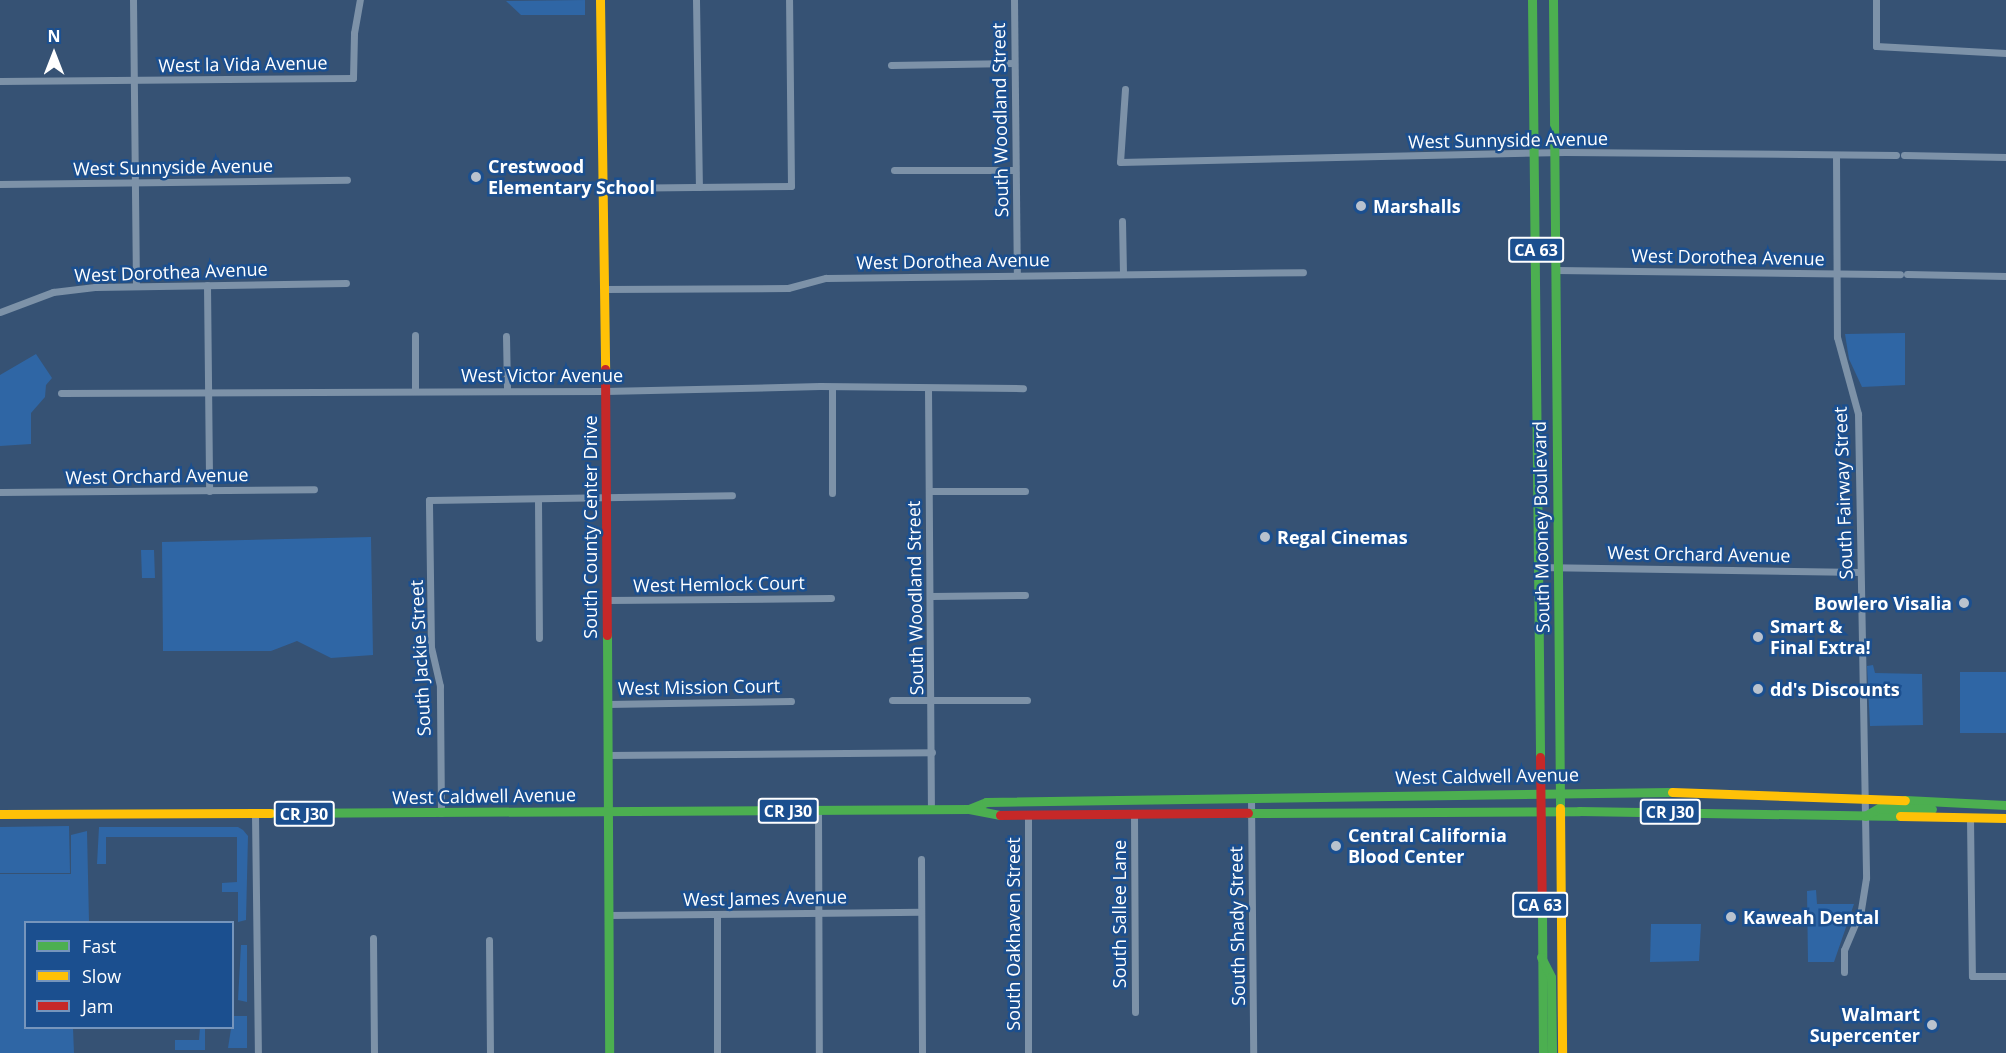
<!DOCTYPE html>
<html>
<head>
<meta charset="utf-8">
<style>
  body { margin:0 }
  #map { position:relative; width:2006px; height:1053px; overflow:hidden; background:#365274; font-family:"Open Sans",sans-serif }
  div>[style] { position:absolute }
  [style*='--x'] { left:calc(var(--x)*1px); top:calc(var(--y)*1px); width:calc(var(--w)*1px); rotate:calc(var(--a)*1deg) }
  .green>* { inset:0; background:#2f66a5 }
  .street>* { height:7px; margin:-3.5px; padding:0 3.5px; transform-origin:3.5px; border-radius:3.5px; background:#7d92a8 }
  .fast>* { height:9px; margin:-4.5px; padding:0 4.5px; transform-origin:4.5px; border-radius:4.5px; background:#4caf50 }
  .slow>* { height:9px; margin:-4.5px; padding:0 4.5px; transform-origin:4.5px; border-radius:4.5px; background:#ffc107 }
  .jam>* { height:9px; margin:-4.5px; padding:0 4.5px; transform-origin:4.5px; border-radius:4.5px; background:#c62828 }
  .dots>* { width:16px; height:16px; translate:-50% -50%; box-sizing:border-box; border:3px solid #1b4f8f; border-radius:50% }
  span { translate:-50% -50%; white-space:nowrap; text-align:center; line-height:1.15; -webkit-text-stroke:5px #1b4f8f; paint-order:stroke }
  .shield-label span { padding:2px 4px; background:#1b4f8f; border:2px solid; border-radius:4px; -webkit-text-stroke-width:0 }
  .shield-label { font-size:16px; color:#fff; font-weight:700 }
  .street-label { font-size:18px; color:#fff }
  .poi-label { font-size:18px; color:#fff; font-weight:700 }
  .left { translate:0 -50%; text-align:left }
  .right { translate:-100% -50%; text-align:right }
  .legend { position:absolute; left:24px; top:921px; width:210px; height:108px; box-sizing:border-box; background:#1b4f8f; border:2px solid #7695bc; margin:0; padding:8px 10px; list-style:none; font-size:18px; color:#fff }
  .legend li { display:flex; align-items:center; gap:12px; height:30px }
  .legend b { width:30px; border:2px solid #7695bc }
  .north { position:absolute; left:24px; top:24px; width:60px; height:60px; -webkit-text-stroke:4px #1b4f8f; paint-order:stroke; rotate:0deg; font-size:16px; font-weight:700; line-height:24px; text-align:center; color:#fff }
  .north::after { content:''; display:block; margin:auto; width:21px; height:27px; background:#fff; clip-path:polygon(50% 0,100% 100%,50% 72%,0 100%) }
</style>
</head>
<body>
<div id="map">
  <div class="green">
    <div style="clip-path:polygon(585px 0,585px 15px,521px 15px,506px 1px)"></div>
    <div style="clip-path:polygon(1905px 333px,1905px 385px,1862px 387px,1849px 359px,1845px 334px)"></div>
    <div style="clip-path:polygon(36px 354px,52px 378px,46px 385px,45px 397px,31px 413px,31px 444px,0 446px,0 375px)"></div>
    <div style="clip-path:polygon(371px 537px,373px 655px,331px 658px,297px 641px,271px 651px,163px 651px,162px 542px)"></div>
    <div style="clip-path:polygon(141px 550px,154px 550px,155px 578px,142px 578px)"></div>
    <div style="clip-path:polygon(1873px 665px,1875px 673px,1922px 674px,1923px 725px,1870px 726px,1867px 666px)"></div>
    <div style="clip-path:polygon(1960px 672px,2006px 672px,2006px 733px,1960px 733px)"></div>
    <div style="clip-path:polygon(69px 826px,70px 873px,0 873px,0 827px)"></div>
    <div style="clip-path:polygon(99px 827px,238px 827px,243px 830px,248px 836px,246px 920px,238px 922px,238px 892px,222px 892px,222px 883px,237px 882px,237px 837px,106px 837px,106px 864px,97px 864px)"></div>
    <div style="clip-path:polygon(87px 831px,89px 922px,26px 922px,26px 1028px,73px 1028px,74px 1053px,0 1053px,0 874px,71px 874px,71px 835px)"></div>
    <div style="clip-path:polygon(1816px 890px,1817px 904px,1854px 904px,1834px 962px,1808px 962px,1807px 891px)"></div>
    <div style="clip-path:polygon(1651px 924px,1701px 924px,1699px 961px,1650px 962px)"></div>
    <div style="clip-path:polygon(241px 945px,247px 945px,247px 1002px,238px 1000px)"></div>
    <div style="clip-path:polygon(233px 1016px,247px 1016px,247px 1048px,228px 1048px)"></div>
    <div style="clip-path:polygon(200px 1028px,205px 1028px,205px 1050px,175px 1050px,175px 1040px,199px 1040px)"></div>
  </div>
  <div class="street">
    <div style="--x:133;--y:0;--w:286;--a:89.4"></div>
    <div style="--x:696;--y:0;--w:187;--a:89.1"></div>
    <div style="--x:1014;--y:0;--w:275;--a:89.4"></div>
    <div style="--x:1876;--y:0;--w:46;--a:90"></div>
    <div style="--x:1876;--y:46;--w:130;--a:3.1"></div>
    <div style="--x:891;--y:65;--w:123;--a:-0.9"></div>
    <div style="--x:0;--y:81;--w:353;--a:-0.5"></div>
    <div style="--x:353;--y:78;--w:45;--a:-88.7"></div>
    <div style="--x:354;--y:33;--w:34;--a:-80"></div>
    <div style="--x:1125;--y:89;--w:73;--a:93.9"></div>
    <div style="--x:1120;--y:162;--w:445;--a:-1.3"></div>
    <div style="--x:1565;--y:152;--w:331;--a:0.5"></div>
    <div style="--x:1836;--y:155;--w:182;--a:89.7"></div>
    <div style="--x:1837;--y:337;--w:80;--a:74.7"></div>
    <div style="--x:1858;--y:414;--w:464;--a:89"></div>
    <div style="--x:1866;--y:878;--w:32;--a:99"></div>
    <div style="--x:1861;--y:910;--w:43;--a:113"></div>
    <div style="--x:1844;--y:950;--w:22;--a:90"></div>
    <div style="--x:1904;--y:155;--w:102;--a:1.1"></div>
    <div style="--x:894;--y:170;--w:121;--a:0"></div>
    <div style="--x:0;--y:184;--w:347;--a:-0.7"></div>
    <div style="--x:602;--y:188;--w:189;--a:-0.6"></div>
    <div style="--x:791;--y:186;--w:186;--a:-90.6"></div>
    <div style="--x:1122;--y:221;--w:53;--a:88.9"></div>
    <div style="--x:1556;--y:270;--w:344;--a:0.7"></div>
    <div style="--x:1907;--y:274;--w:99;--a:1.2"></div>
    <div style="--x:207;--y:285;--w:206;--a:89.4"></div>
    <div style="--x:604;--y:289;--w:184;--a:-0.3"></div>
    <div style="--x:788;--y:288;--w:39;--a:-15"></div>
    <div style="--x:826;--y:278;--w:477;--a:-0.7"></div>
    <div style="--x:0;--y:312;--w:57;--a:-20.7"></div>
    <div style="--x:53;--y:292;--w:42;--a:-6.8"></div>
    <div style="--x:95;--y:287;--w:251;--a:-0.9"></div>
    <div style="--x:415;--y:335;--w:55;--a:90"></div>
    <div style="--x:506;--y:336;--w:54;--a:88.9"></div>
    <div style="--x:832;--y:387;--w:106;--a:90"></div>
    <div style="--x:928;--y:388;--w:421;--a:89.6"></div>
    <div style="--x:61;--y:393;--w:544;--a:-0.21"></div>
    <div style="--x:605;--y:391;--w:215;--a:-1.3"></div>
    <div style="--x:820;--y:386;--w:203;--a:0.6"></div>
    <div style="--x:929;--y:491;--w:96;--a:0"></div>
    <div style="--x:0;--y:492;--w:314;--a:-0.5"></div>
    <div style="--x:538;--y:500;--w:138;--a:89.6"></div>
    <div style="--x:1537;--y:567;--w:323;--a:0.9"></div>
    <div style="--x:931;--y:596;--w:94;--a:-0.6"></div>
    <div style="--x:607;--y:600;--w:224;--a:-0.5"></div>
    <div style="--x:892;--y:700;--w:135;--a:0"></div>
    <div style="--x:607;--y:704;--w:184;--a:-0.9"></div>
    <div style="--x:607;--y:755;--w:325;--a:-0.5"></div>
    <div style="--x:1251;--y:799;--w:254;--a:89.5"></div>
    <div style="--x:818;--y:810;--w:243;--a:89.8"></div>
    <div style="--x:441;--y:813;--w:127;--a:-90.5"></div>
    <div style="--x:440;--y:686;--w:39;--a:-103"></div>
    <div style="--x:431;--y:648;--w:148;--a:-90.8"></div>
    <div style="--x:429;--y:500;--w:303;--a:-0.9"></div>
    <div style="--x:255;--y:814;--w:239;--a:89.3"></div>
    <div style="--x:1028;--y:815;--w:238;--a:90"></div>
    <div style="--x:1134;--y:815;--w:197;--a:89.7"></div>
    <div style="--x:1970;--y:818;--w:158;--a:89.3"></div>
    <div style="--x:1972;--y:976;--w:34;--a:0"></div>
    <div style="--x:921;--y:859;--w:194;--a:89.7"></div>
    <div style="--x:717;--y:914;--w:139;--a:90"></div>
    <div style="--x:609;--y:915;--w:312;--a:-0.6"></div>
    <div style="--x:373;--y:938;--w:115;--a:89.5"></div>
    <div style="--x:489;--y:940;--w:113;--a:89.5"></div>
  </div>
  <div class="fast">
    <div style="--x:1532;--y:0;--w:757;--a:89.39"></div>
    <div style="--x:1553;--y:0;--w:808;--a:89.5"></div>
    <div style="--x:607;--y:635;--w:418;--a:89.7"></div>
    <div style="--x:1905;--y:800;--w:101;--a:2.8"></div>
    <div style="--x:969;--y:809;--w:18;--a:-22"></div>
    <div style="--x:986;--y:802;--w:686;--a:-0.84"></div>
    <div style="--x:270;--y:813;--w:699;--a:-0.33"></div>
    <div style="--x:969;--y:809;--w:32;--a:11"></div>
    <div style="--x:1248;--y:813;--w:331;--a:-0.3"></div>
    <div style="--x:1579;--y:811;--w:321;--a:0.9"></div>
    <div style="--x:1865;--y:816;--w:16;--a:-30"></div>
    <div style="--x:1879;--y:808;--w:53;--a:1.1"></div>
    <div style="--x:1542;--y:912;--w:141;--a:89.6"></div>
    <div style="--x:1541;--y:957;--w:22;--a:63"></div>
    <div style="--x:1551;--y:977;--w:76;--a:89.2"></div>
  </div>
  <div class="slow">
    <div style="--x:600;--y:0;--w:369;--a:89.2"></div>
    <div style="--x:1672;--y:792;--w:233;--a:2"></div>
    <div style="--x:1560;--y:808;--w:245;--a:89.5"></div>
    <div style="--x:0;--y:814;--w:270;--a:-0.2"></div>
    <div style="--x:1900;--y:816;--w:106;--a:1.1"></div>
  </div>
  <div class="jam">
    <div style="--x:605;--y:369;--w:266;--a:89.6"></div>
    <div style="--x:1540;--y:757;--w:155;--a:89.3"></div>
    <div style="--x:1000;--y:815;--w:248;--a:-0.5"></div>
  </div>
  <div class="dots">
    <div style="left:476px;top:177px;background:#b9c2ce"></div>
    <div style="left:1361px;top:206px;background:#b9c2ce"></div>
    <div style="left:1265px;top:537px;background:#b9c2ce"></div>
    <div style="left:1964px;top:603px;background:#b9c2ce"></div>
    <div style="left:1758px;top:637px;background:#b9c2ce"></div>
    <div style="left:1758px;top:689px;background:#b9c2ce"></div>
    <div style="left:1336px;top:846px;background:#b9c2ce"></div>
    <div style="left:1731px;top:917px;background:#b9c2ce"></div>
    <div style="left:1932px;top:1025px;background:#b9c2ce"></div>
  </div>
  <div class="shield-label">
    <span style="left:1536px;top:250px">CA 63</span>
    <span style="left:788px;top:811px">CR J30</span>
    <span style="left:1670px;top:812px">CR J30</span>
    <span style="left:304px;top:814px">CR J30</span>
    <span style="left:1540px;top:905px">CA 63</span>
  </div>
  <div class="street-label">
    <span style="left:243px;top:64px;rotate:-1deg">West la Vida Avenue</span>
    <span style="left:1000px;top:120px;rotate:-91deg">South Woodland Street</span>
    <span style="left:1508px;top:140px;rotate:-1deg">West Sunnyside Avenue</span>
    <span style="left:173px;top:167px;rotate:-1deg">West Sunnyside Avenue</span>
    <span style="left:1728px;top:257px;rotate:1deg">West Dorothea Avenue</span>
    <span style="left:953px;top:261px;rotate:-1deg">West Dorothea Avenue</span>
    <span style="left:171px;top:272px;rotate:-2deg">West Dorothea Avenue</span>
    <span style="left:542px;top:375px">West Victor Avenue</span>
    <span style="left:157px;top:476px;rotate:-1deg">West Orchard Avenue</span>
    <span style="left:1843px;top:493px;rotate:-92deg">South Fairway Street</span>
    <span style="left:590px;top:527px;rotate:-90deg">South County Center Drive</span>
    <span style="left:1541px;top:527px;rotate:-91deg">South Mooney Boulevard</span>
    <span style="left:1699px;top:554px;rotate:1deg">West Orchard Avenue</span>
    <span style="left:719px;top:584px;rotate:-1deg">West Hemlock Court</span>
    <span style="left:915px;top:598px;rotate:-91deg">South Woodland Street</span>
    <span style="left:420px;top:658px;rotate:-93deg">South Jackie Street</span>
    <span style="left:699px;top:687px;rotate:-1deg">West Mission Court</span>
    <span style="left:1487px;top:776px;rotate:-1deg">West Caldwell Avenue</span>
    <span style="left:484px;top:796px;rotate:-1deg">West Caldwell Avenue</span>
    <span style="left:765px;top:898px;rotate:-1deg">West James Avenue</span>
    <span style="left:1119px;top:914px;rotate:-90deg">South Sallee Lane</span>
    <span style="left:1237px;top:926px;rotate:-91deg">South Shady Street</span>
    <span style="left:1013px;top:934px;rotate:-90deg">South Oakhaven Street</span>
  </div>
  <div class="poi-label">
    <span class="left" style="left:488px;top:177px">Crestwood<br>Elementary School</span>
    <span class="left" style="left:1373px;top:206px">Marshalls</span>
    <span class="left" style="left:1277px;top:537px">Regal Cinemas</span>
    <span class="right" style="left:1952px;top:603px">Bowlero Visalia</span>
    <span class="left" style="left:1770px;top:637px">Smart &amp;<br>Final Extra!</span>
    <span class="left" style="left:1770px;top:689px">dd's Discounts</span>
    <span class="left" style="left:1348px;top:846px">Central California<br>Blood Center</span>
    <span class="left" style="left:1743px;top:917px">Kaweah Dental</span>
    <span class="right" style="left:1920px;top:1025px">Walmart<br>Supercenter</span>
  </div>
  <ul class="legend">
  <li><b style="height:8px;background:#4caf50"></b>Fast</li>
  <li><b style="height:8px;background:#ffc107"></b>Slow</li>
  <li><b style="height:8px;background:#c62828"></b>Jam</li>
  </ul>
  <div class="north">N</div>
</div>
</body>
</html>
